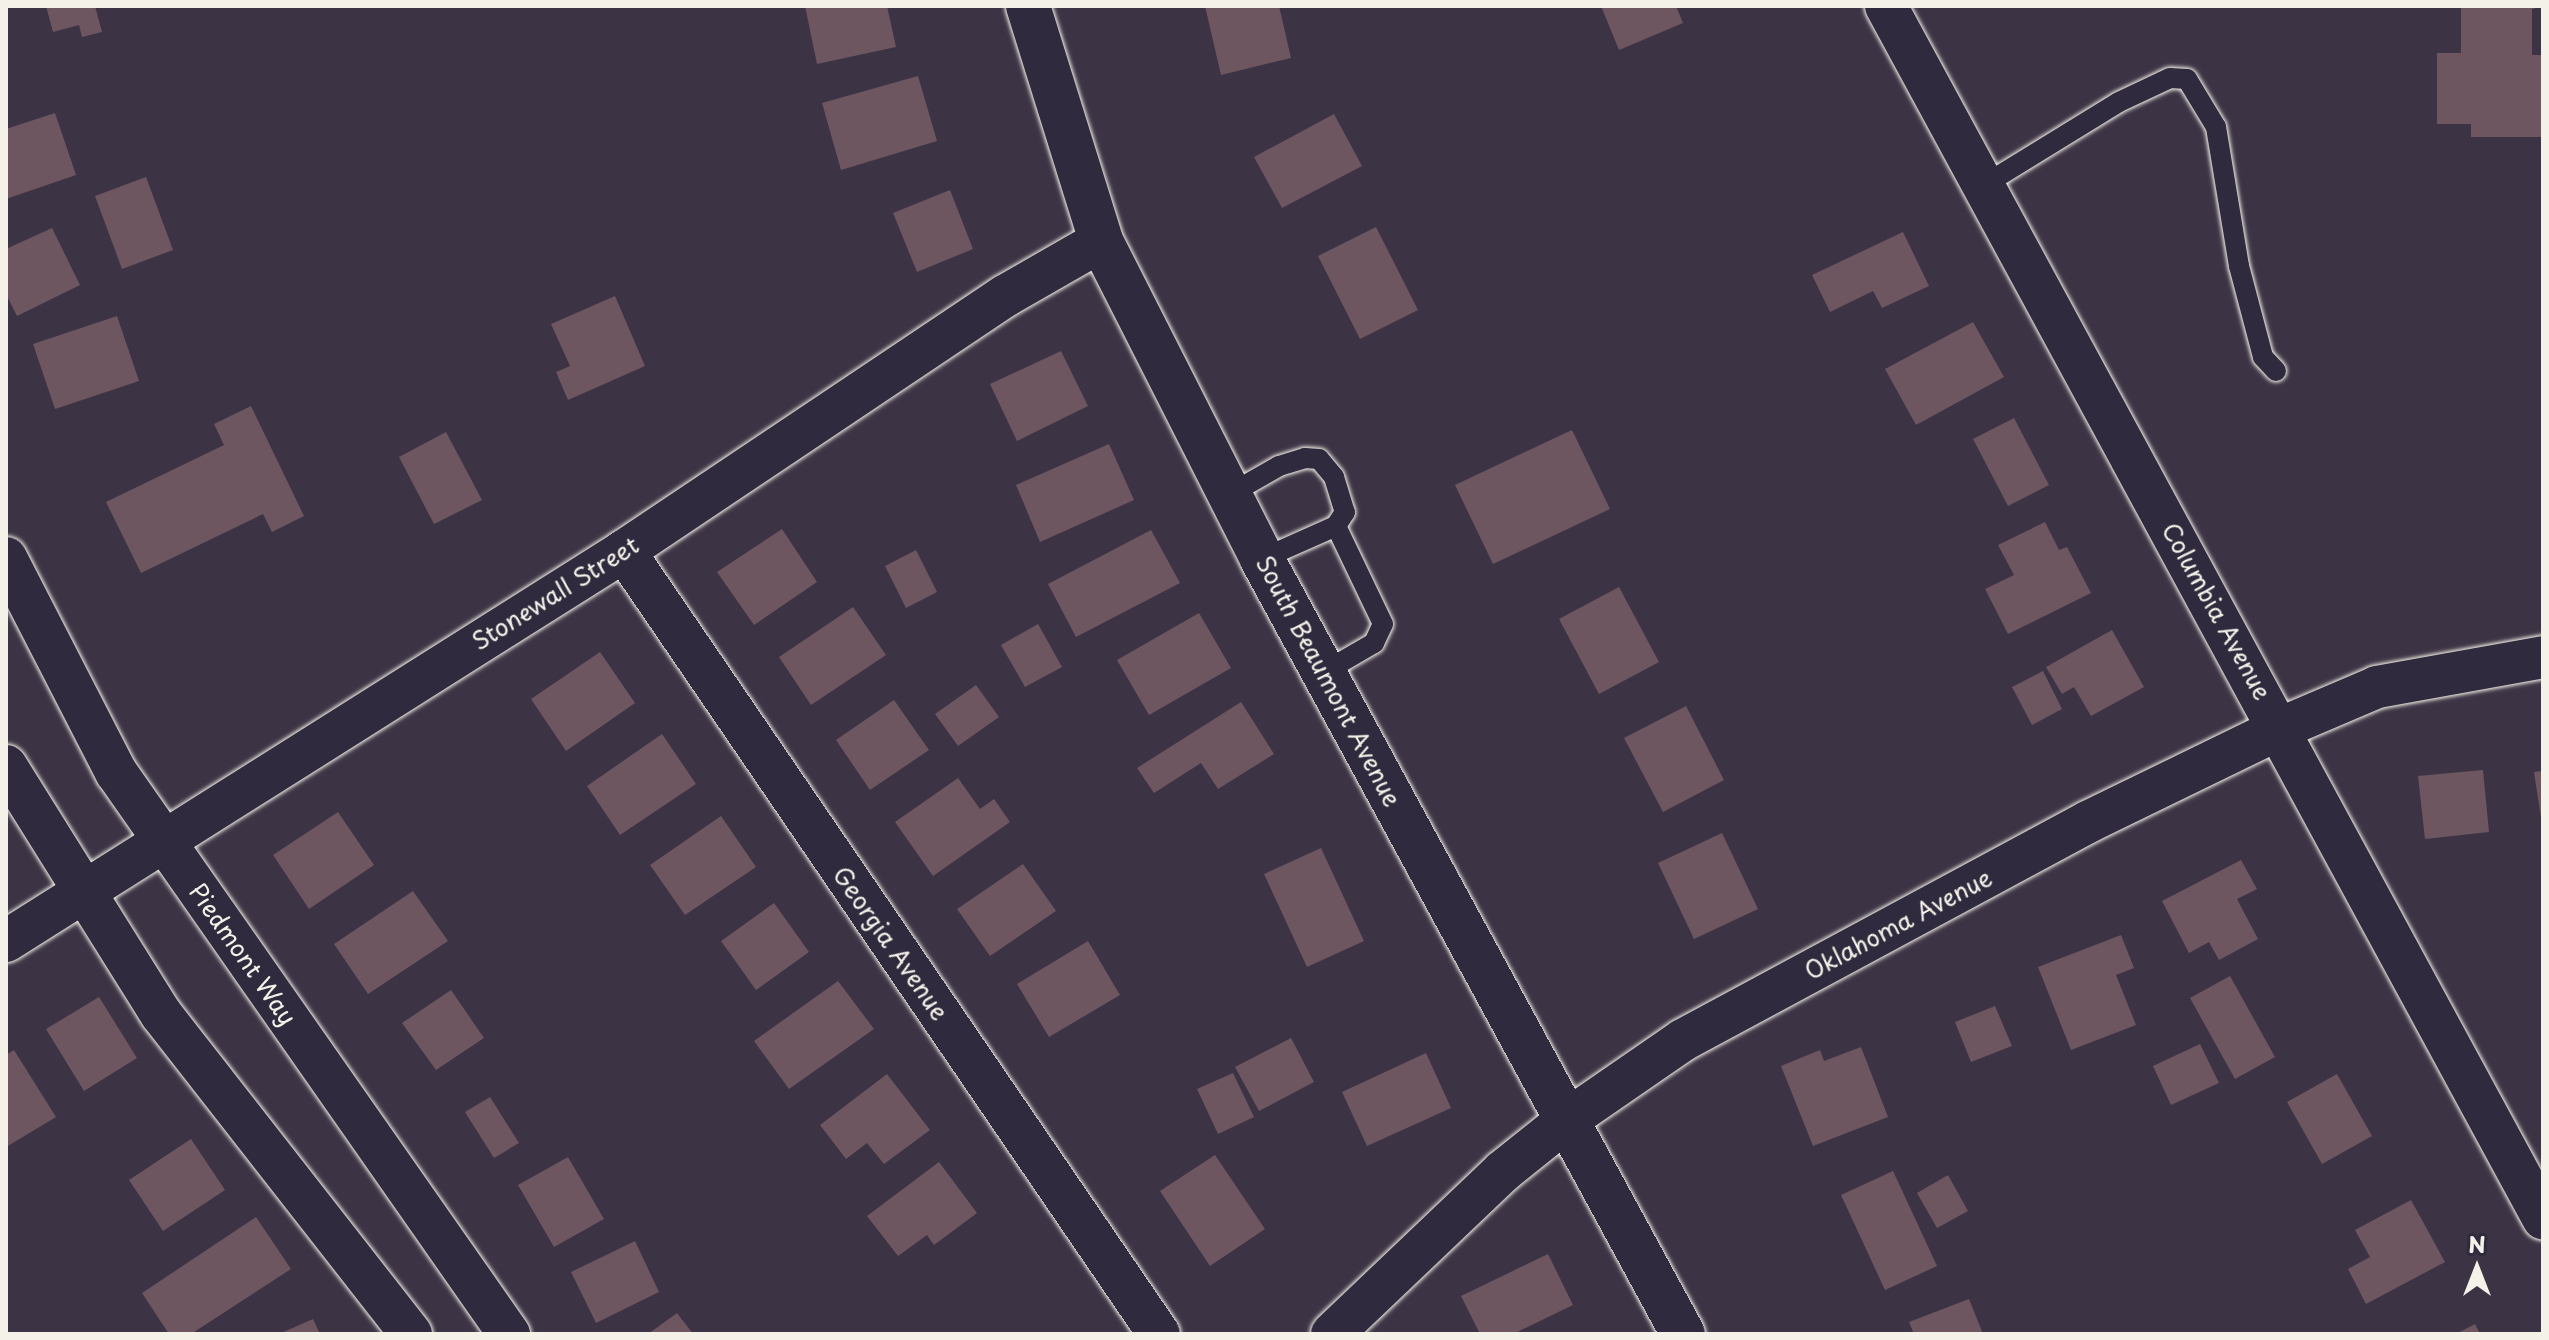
<!DOCTYPE html>
<html>
<head>
<meta charset="utf-8">
<style>
  body { margin:0 }
  #map { position:relative; width:2549px; height:1340px; overflow:hidden; background:#3c3344; font-family:"Playpen Sans",sans-serif }
  div>[style] { position:absolute }
  [style*='--x'] { left:calc(var(--x)*1px); top:calc(var(--y)*1px); width:calc(var(--w)*1px); rotate:calc(var(--a)*1deg) }
  .building>* { inset:0; background:#6e5661 }
  .roads { filter:drop-shadow(0 0 2px #f4f1e8) drop-shadow(0 0 2px #f4f1e8) }
  .service>* { height:20px; margin:-10px; padding:0 10px; transform-origin:10px; border-radius:10px; background:#2f2a3d }
  .minor>* { height:42px; margin:-21px; padding:0 21px; transform-origin:21px; border-radius:21px; background:#2f2a3d }
  .tertiary>* { height:44px; margin:-22px; padding:0 22px; transform-origin:22px; border-radius:22px; background:#2f2a3d }
  span { translate:-50% -50%; white-space:nowrap; text-align:center; line-height:1.15; -webkit-text-stroke:7px #2f2a3d; paint-order:stroke }
  .street-label { font-size:24px; color:#f4f1e8 }
  .frame { position:absolute; inset:0; border:8px solid #f4f1e8; pointer-events:none }
  .north { position:absolute; left:2437px; top:1228px; width:80px; height:80px; -webkit-text-stroke:6px #2f2a3d; paint-order:stroke; rotate:0deg; font-size:22px; font-weight:700; line-height:32px; text-align:center; color:#f4f1e8 }
  .north::after { content:''; display:block; margin:auto; width:28px; height:36px; background:#f4f1e8; clip-path:polygon(50% 0,100% 100%,50% 72%,0 100%) }
</style>
</head>
<body>
<div id="map">
  <div class="building">
    <div style="clip-path:polygon(46px 6px,95px 6px,102px 32px,82px 37px,79px 25px,53px 32px)"></div>
    <div style="clip-path:polygon(805px 6px,887px 6px,896px 47px,817px 64px)"></div>
    <div style="clip-path:polygon(1205px 6px,1279px 6px,1291px 58px,1221px 75px)"></div>
    <div style="clip-path:polygon(1601px 6px,1676px 6px,1683px 23px,1619px 50px)"></div>
    <div style="clip-path:polygon(2461px 6px,2543px 6px,2532px 9px,2532px 55px,2543px 55px,2543px 137px,2471px 137px,2471px 124px,2437px 124px,2437px 53px,2461px 53px)"></div>
    <div style="clip-path:polygon(918px 76px,937px 141px,841px 170px,822px 103px)"></div>
    <div style="clip-path:polygon(55px 113px,76px 175px,6px 199px,6px 129px)"></div>
    <div style="clip-path:polygon(1334px 114px,1362px 166px,1282px 208px,1254px 157px)"></div>
    <div style="clip-path:polygon(146px 177px,173px 250px,122px 269px,95px 196px)"></div>
    <div style="clip-path:polygon(950px 190px,973px 249px,917px 272px,893px 213px)"></div>
    <div style="clip-path:polygon(1376px 227px,1418px 310px,1360px 339px,1318px 256px)"></div>
    <div style="clip-path:polygon(52px 228px,80px 285px,17px 316px,6px 294px,6px 249px)"></div>
    <div style="clip-path:polygon(1903px 232px,1929px 286px,1882px 308px,1873px 291px,1830px 312px,1812px 275px)"></div>
    <div style="clip-path:polygon(615px 296px,645px 366px,568px 400px,556px 372px,570px 366px,551px 324px)"></div>
    <div style="clip-path:polygon(117px 316px,139px 381px,55px 409px,33px 344px)"></div>
    <div style="clip-path:polygon(1973px 322px,2004px 377px,1916px 425px,1885px 369px)"></div>
    <div style="clip-path:polygon(1061px 351px,1088px 406px,1017px 441px,990px 384px)"></div>
    <div style="clip-path:polygon(251px 406px,304px 516px,272px 532px,263px 514px,141px 573px,106px 502px,224px 445px,214px 424px)"></div>
    <div style="clip-path:polygon(2014px 418px,2049px 485px,2008px 506px,1973px 439px)"></div>
    <div style="clip-path:polygon(1572px 430px,1610px 509px,1493px 564px,1455px 485px)"></div>
    <div style="clip-path:polygon(446px 432px,482px 500px,434px 524px,399px 457px)"></div>
    <div style="clip-path:polygon(1109px 444px,1134px 500px,1040px 542px,1016px 485px)"></div>
    <div style="clip-path:polygon(2045px 522px,2059px 550px,2067px 547px,2091px 593px,2008px 634px,1985px 589px,2014px 575px,1998px 545px)"></div>
    <div style="clip-path:polygon(782px 529px,817px 582px,754px 625px,717px 572px)"></div>
    <div style="clip-path:polygon(1151px 530px,1180px 583px,1076px 637px,1048px 584px)"></div>
    <div style="clip-path:polygon(916px 550px,937px 592px,906px 608px,885px 566px)"></div>
    <div style="clip-path:polygon(1619px 587px,1659px 662px,1599px 694px,1559px 619px)"></div>
    <div style="clip-path:polygon(853px 607px,886px 655px,811px 705px,779px 657px)"></div>
    <div style="clip-path:polygon(1199px 613px,1231px 668px,1149px 715px,1117px 660px)"></div>
    <div style="clip-path:polygon(1038px 624px,1062px 667px,1025px 687px,1001px 645px)"></div>
    <div style="clip-path:polygon(2112px 630px,2144px 687px,2091px 716px,2074px 687px,2062px 694px,2046px 667px)"></div>
    <div style="clip-path:polygon(600px 652px,635px 703px,566px 751px,531px 699px)"></div>
    <div style="clip-path:polygon(2043px 671px,2062px 709px,2032px 725px,2012px 687px)"></div>
    <div style="clip-path:polygon(976px 685px,999px 717px,958px 746px,935px 714px)"></div>
    <div style="clip-path:polygon(894px 700px,929px 750px,870px 790px,836px 740px)"></div>
    <div style="clip-path:polygon(1241px 702px,1274px 754px,1218px 789px,1201px 763px,1154px 793px,1137px 768px)"></div>
    <div style="clip-path:polygon(1686px 706px,1724px 780px,1663px 812px,1624px 738px)"></div>
    <div style="clip-path:polygon(662px 734px,696px 784px,620px 835px,587px 786px)"></div>
    <div style="clip-path:polygon(2483px 770px,2489px 832px,2425px 839px,2418px 776px)"></div>
    <div style="clip-path:polygon(2543px 771px,2543px 818px,2541px 818px,2534px 772px)"></div>
    <div style="clip-path:polygon(958px 778px,980px 809px,994px 799px,1010px 822px,933px 876px,895px 822px)"></div>
    <div style="clip-path:polygon(338px 812px,374px 865px,309px 909px,273px 855px)"></div>
    <div style="clip-path:polygon(721px 816px,756px 867px,685px 915px,650px 865px)"></div>
    <div style="clip-path:polygon(1722px 833px,1758px 909px,1694px 939px,1658px 863px)"></div>
    <div style="clip-path:polygon(1321px 848px,1364px 941px,1307px 967px,1264px 874px)"></div>
    <div style="clip-path:polygon(2241px 860px,2257px 889px,2237px 899px,2258px 939px,2219px 960px,2209px 942px,2189px 953px,2162px 901px)"></div>
    <div style="clip-path:polygon(1023px 864px,1056px 911px,990px 956px,957px 909px)"></div>
    <div style="clip-path:polygon(413px 891px,448px 941px,368px 994px,334px 944px)"></div>
    <div style="clip-path:polygon(774px 903px,809px 952px,756px 990px,721px 941px)"></div>
    <div style="clip-path:polygon(2121px 935px,2134px 968px,2116px 975px,2136px 1025px,2071px 1050px,2038px 967px)"></div>
    <div style="clip-path:polygon(1088px 941px,1120px 995px,1049px 1037px,1017px 984px)"></div>
    <div style="clip-path:polygon(2230px 976px,2275px 1057px,2235px 1079px,2190px 998px)"></div>
    <div style="clip-path:polygon(838px 981px,874px 1029px,789px 1089px,754px 1041px)"></div>
    <div style="clip-path:polygon(451px 990px,484px 1038px,436px 1070px,402px 1023px)"></div>
    <div style="clip-path:polygon(99px 997px,137px 1058px,84px 1091px,46px 1029px)"></div>
    <div style="clip-path:polygon(1995px 1006px,2012px 1046px,1971px 1062px,1955px 1022px)"></div>
    <div style="clip-path:polygon(1291px 1038px,1314px 1082px,1259px 1111px,1235px 1067px)"></div>
    <div style="clip-path:polygon(2200px 1044px,2219px 1083px,2171px 1105px,2153px 1066px)"></div>
    <div style="clip-path:polygon(1861px 1047px,1888px 1117px,1813px 1146px,1781px 1066px,1820px 1050px,1824px 1061px)"></div>
    <div style="clip-path:polygon(14px 1050px,56px 1117px,6px 1147px,6px 1055px)"></div>
    <div style="clip-path:polygon(1426px 1053px,1451px 1108px,1367px 1146px,1342px 1092px)"></div>
    <div style="clip-path:polygon(1233px 1073px,1254px 1117px,1218px 1134px,1197px 1089px)"></div>
    <div style="clip-path:polygon(887px 1074px,930px 1130px,884px 1164px,867px 1143px,846px 1159px,820px 1125px)"></div>
    <div style="clip-path:polygon(2337px 1074px,2372px 1136px,2322px 1164px,2287px 1102px)"></div>
    <div style="clip-path:polygon(490px 1097px,519px 1143px,494px 1158px,465px 1112px)"></div>
    <div style="clip-path:polygon(191px 1139px,225px 1190px,163px 1231px,129px 1180px)"></div>
    <div style="clip-path:polygon(1215px 1155px,1265px 1229px,1210px 1266px,1160px 1191px)"></div>
    <div style="clip-path:polygon(568px 1157px,604px 1219px,554px 1247px,518px 1185px)"></div>
    <div style="clip-path:polygon(939px 1162px,977px 1213px,934px 1245px,927px 1235px,898px 1256px,867px 1216px)"></div>
    <div style="clip-path:polygon(1893px 1171px,1937px 1266px,1885px 1290px,1841px 1195px)"></div>
    <div style="clip-path:polygon(1948px 1175px,1968px 1211px,1937px 1228px,1917px 1193px)"></div>
    <div style="clip-path:polygon(2411px 1200px,2445px 1262px,2366px 1304px,2348px 1269px,2370px 1257px,2355px 1230px)"></div>
    <div style="clip-path:polygon(256px 1217px,291px 1269px,191px 1334px,169px 1334px,142px 1293px)"></div>
    <div style="clip-path:polygon(635px 1241px,659px 1292px,596px 1323px,571px 1272px)"></div>
    <div style="clip-path:polygon(1548px 1254px,1573px 1305px,1513px 1334px,1480px 1334px,1461px 1296px)"></div>
    <div style="clip-path:polygon(1969px 1299px,1983px 1334px,1914px 1334px,1909px 1322px)"></div>
    <div style="clip-path:polygon(677px 1313px,693px 1334px,648px 1334px)"></div>
    <div style="clip-path:polygon(313px 1319px,320px 1334px,279px 1334px)"></div>
    <div style="clip-path:polygon(2475px 1324px,2480px 1334px,2456px 1334px)"></div>
  </div>
  <div class="roads">
    <div class="service">
      <div style="--x:1984;--y:185;--w:158;--a:-31.6"></div>
      <div style="--x:2119;--y:102;--w:56;--a:-25.2"></div>
      <div style="--x:2170;--y:78;--w:17;--a:3"></div>
      <div style="--x:2187;--y:79;--w:56;--a:58.9"></div>
      <div style="--x:2216;--y:127;--w:141;--a:80.6"></div>
      <div style="--x:2239;--y:266;--w:94;--a:75.2"></div>
      <div style="--x:2263;--y:357;--w:19;--a:47"></div>
      <div style="--x:1230;--y:494;--w:56;--a:-29.7"></div>
      <div style="--x:1279;--y:466;--w:27;--a:-17"></div>
      <div style="--x:1305;--y:458;--w:14;--a:4"></div>
      <div style="--x:1319;--y:459;--w:23;--a:50"></div>
      <div style="--x:1334;--y:477;--w:37;--a:73"></div>
      <div style="--x:1345;--y:512;--w:17;--a:123"></div>
      <div style="--x:1336;--y:526;--w:81;--a:156"></div>
      <div style="--x:1324;--y:672;--w:58;--a:-30.1"></div>
      <div style="--x:1374;--y:643;--w:21;--a:-65"></div>
      <div style="--x:1383;--y:624;--w:109;--a:-115.6"></div>
    </div>
    <div class="minor">
      <div style="--x:1886;--y:6;--w:1379;--a:61.54"></div>
      <div style="--x:624;--y:551;--w:948;--a:55.66"></div>
      <div style="--x:6;--y:558;--w:241;--a:62.8"></div>
      <div style="--x:116;--y:772;--w:686;--a:55.04"></div>
      <div style="--x:6;--y:766;--w:292;--a:58"></div>
      <div style="--x:161;--y:1014;--w:406;--a:52"></div>
      <div style="--x:6;--y:941;--w:731;--a:-32.25"></div>
      <div style="--x:624;--y:551;--w:458;--a:-33.8"></div>
      <div style="--x:1005;--y:296;--w:111;--a:-29.8"></div>
      <div style="--x:1332;--y:1334;--w:235;--a:-43.6"></div>
      <div style="--x:1502;--y:1172;--w:83;--a:-38.7"></div>
      <div style="--x:1567;--y:1120;--w:141;--a:-34.6"></div>
      <div style="--x:1683;--y:1040;--w:460;--a:-28.3"></div>
      <div style="--x:2088;--y:822;--w:215;--a:-26"></div>
      <div style="--x:2281;--y:728;--w:104;--a:-23.1"></div>
      <div style="--x:2377;--y:687;--w:169;--a:-10.2"></div>
    </div>
    <div class="tertiary">
      <div style="--x:1028;--y:6;--w:246;--a:72.7"></div>
      <div style="--x:1101;--y:241;--w:356;--a:63.1"></div>
      <div style="--x:1262;--y:559;--w:882;--a:61.49"></div>
    </div>
  </div>
  <div class="street-label">
    <span style="left:555px;top:593px;rotate:-32deg">Stonewall Street</span>
    <span style="left:2217px;top:611px;rotate:61deg">Columbia Avenue</span>
    <span style="left:1329px;top:681px;rotate:62deg">South Beaumont Avenue</span>
    <span style="left:1898px;top:924px;rotate:-28deg">Oklahoma Avenue</span>
    <span style="left:891px;top:943px;rotate:55deg">Georgia Avenue</span>
    <span style="left:243px;top:954px;rotate:55deg">Piedmont Way</span>
  </div>
  <div class="frame"></div>
  <div class="north">N</div>
</div>
</body>
</html>
